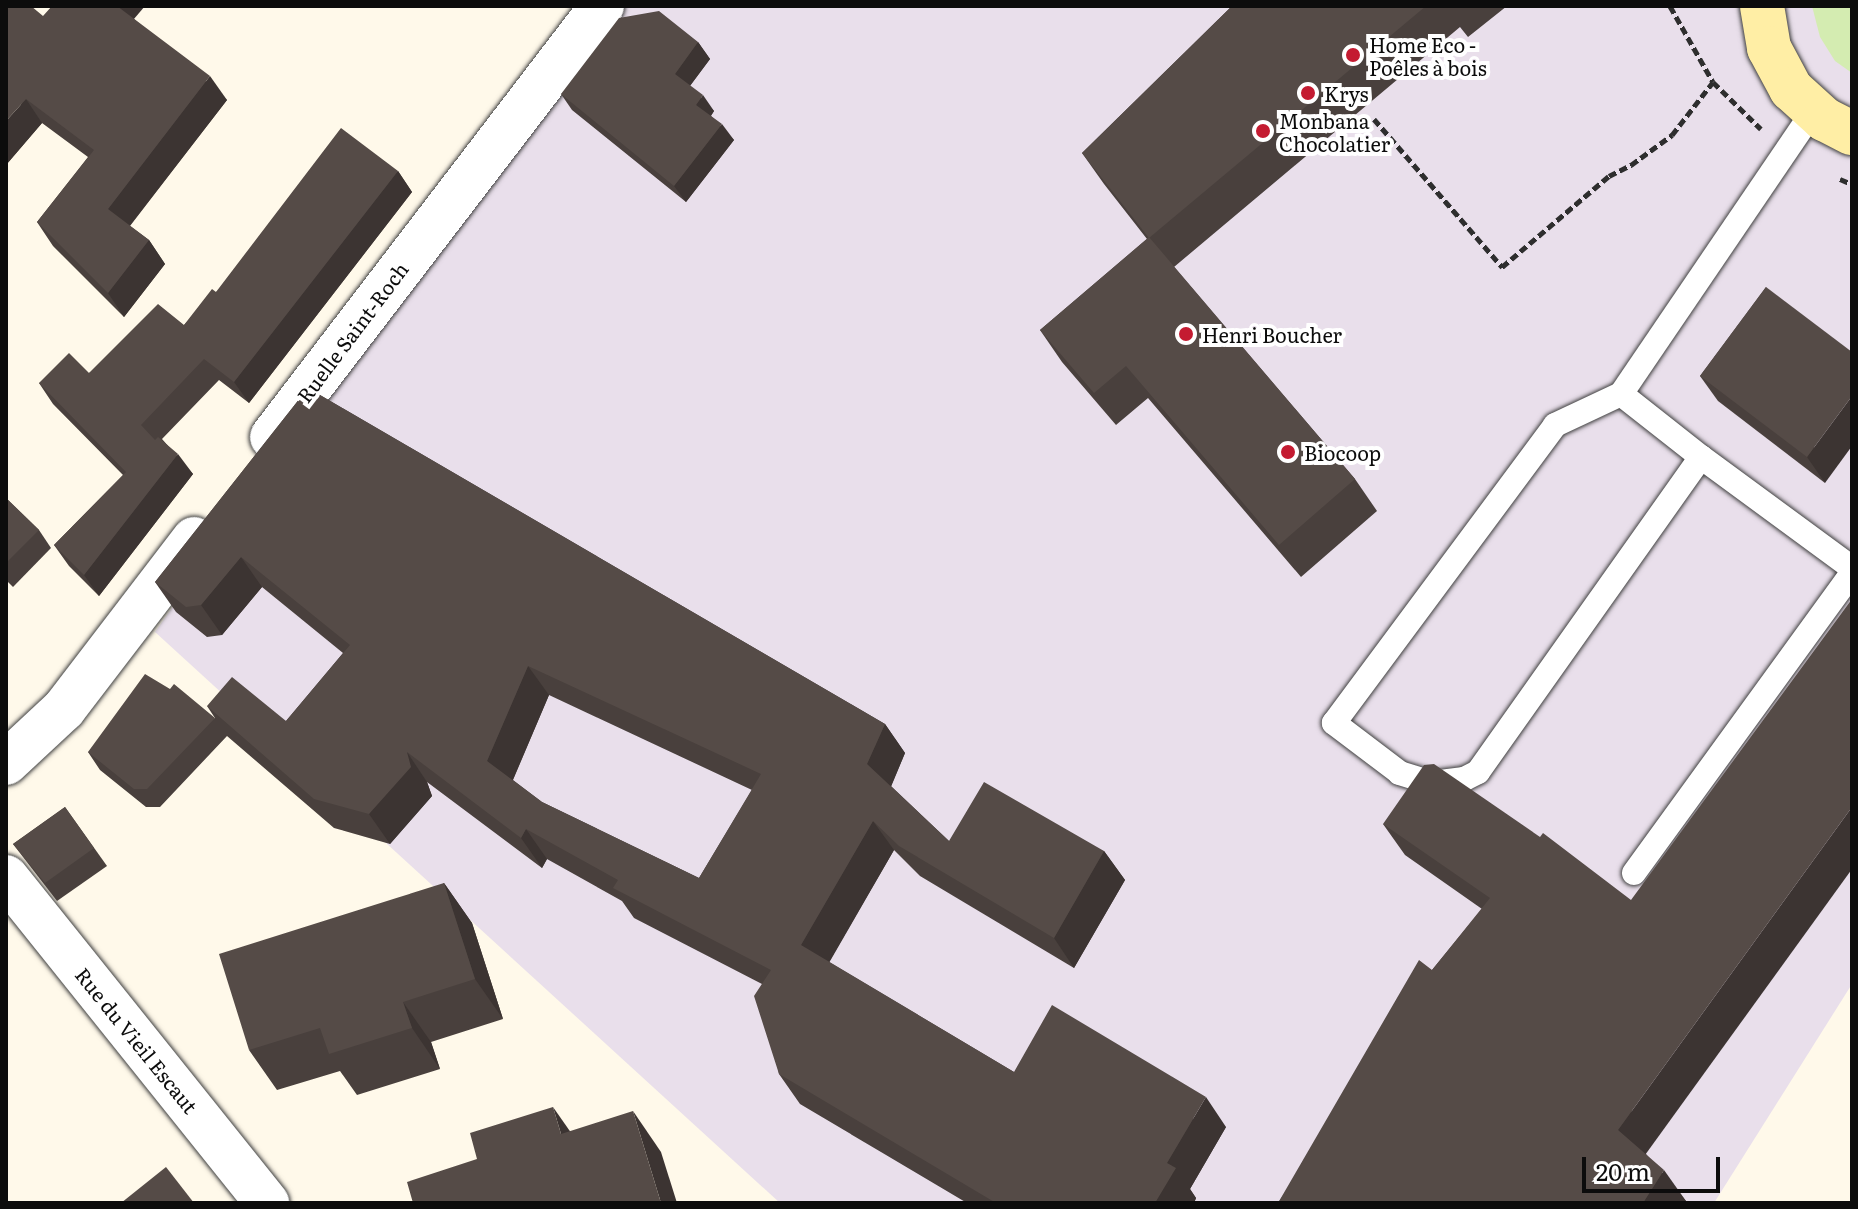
<!DOCTYPE html>
<html>
<head>
<meta charset="utf-8">
<style>
  body { margin:0 }
  #map { position:relative; width:1858px; height:1209px; overflow:hidden; background:#fff9ea; font-family:Literata,serif }
  div>[style] { position:absolute }
  [style*='--x'] { left:calc(var(--x)*1px); top:calc(var(--y)*1px); width:calc(var(--w)*1px); rotate:calc(var(--a)*1deg) }
  .industrial>* { inset:0; background:#e9dfeb }
  .green>* { inset:0; background:#d4ecb1 }
  .path>* { height:5px; margin-top:-2.5px; transform-origin:0; background:repeating-linear-gradient(90deg,#2e2e2e 0 8px,transparent 0 12px) }
  .roads { filter:drop-shadow(0 0 2px #3f3f3f) drop-shadow(0 0 2px #3f3f3f) }
  .lane>* { height:24px; margin:-12px; padding:0 12px; transform-origin:12px; border-radius:12px; background:#fff }
  .street>* { height:44px; margin:-22px; padding:0 22px; transform-origin:22px; border-radius:22px; background:#fff }
  .secondary>* { height:44px; margin:-22px; padding:0 22px; transform-origin:22px; border-radius:22px; background:#ffeea5 }
  .wall>* { inset:0; background:#49403d }
  .shaded-wall>* { inset:0; background:#3c3432 }
  .building>* { inset:0; background:#554b47 }
  .dots>* { width:22px; height:22px; translate:-50% -50%; box-sizing:border-box; border:4px solid #fff; border-radius:50% }
  span { translate:-50% -50%; white-space:nowrap; text-align:center; line-height:1.15; -webkit-text-stroke:8px #fff; paint-order:stroke }
  .poi-label { font-size:20px; color:#0c0c0c }
  .left { translate:0 -50%; text-align:left }
  .street-label { font-size:20px; color:#0c0c0c }
  .frame { position:absolute; inset:0; border:8px solid #0c0c0c; pointer-events:none }
  .scale { position:absolute; left:1582px; top:1157px; width:138px; height:36px; box-sizing:border-box; border:4px solid #0c0c0c; border-top:0; padding-left:10px; font-size:24px; line-height:28px; white-space:nowrap; color:#0c0c0c; -webkit-text-stroke:6px #fff; paint-order:stroke }
</style>
</head>
<body>
<div id="map">
  <div class="industrial">
    <div style="clip-path:polygon(595px 6px,1852px 6px,1852px 984px,1714px 1203px,780px 1203px,155px 632px)"></div>
  </div>
  <div class="green">
    <div style="clip-path:polygon(1812px 6px,1852px 6px,1852px 73px,1835px 61px,1820px 37px)"></div>
  </div>
  <div class="path">
    <div style="--x:1670;--y:6;--w:87;--a:60.5"></div>
    <div style="--x:1713;--y:82;--w:67;--a:44.4"></div>
    <div style="--x:1374;--y:119;--w:196;--a:49.1"></div>
    <div style="--x:1502;--y:267;--w:140;--a:-40.4"></div>
    <div style="--x:1609;--y:176;--w:25;--a:-27"></div>
    <div style="--x:1631;--y:165;--w:51;--a:-36.2"></div>
    <div style="--x:1672;--y:135;--w:67;--a:-52.3"></div>
    <div style="--x:1840;--y:179;--w:13;--a:23"></div>
  </div>
  <div class="roads">
    <div class="lane">
      <div style="--x:1621;--y:394;--w:102;--a:38.2"></div>
      <div style="--x:1701;--y:457;--w:386;--a:125.3"></div>
      <div style="--x:1478;--y:772;--w:16;--a:153"></div>
      <div style="--x:1464;--y:779;--w:32;--a:173"></div>
      <div style="--x:1432;--y:783;--w:34;--a:-163"></div>
      <div style="--x:1400;--y:773;--w:83;--a:-142.9"></div>
      <div style="--x:1334;--y:723;--w:371;--a:-53.4"></div>
      <div style="--x:1555;--y:425;--w:73;--a:-25.2"></div>
      <div style="--x:1621;--y:394;--w:342;--a:-55.8"></div>
      <div style="--x:1701;--y:457;--w:187;--a:36.3"></div>
      <div style="--x:1634;--y:873;--w:371;--a:-54"></div>
    </div>
    <div class="street">
      <div style="--x:272;--y:437;--w:543;--a:-52.56"></div>
      <div style="--x:6;--y:763;--w:79;--a:-43"></div>
      <div style="--x:64;--y:709;--w:214;--a:-52.6"></div>
      <div style="--x:6;--y:877;--w:418;--a:51.3"></div>
    </div>
    <div class="secondary">
      <div style="--x:1762;--y:6;--w:43;--a:80.5"></div>
      <div style="--x:1769;--y:48;--w:47;--a:61.8"></div>
      <div style="--x:1791;--y:89;--w:45;--a:42.3"></div>
      <div style="--x:1824;--y:119;--w:31;--a:27"></div>
    </div>
  </div>
  <div class="wall">
    <div style="clip-path:polygon(1232px 6px,1507px 6px,1468px 37px,1460px 27px,1174px 267px,1355px 479px,1377px 511px,1301px 577px,1148px 398px,1116px 425px,1062px 362px,1040px 330px,1147px 239px,1104px 184px,1082px 153px)"></div>
    <div style="clip-path:polygon(43px 16px,134px 19px,227px 100px,130px 226px,149px 240px,165px 264px,124px 317px,53px 246px,37px 222px,88px 157px,42px 123px,6px 165px)"></div>
    <div style="clip-path:polygon(698px 42px,710px 59px,690px 86px,714px 111px,711px 116px,734px 140px,686px 202px,572px 110px,561px 94px)"></div>
    <div style="clip-path:polygon(398px 171px,412px 192px,249px 403px,219px 380px,162px 439px,193px 474px,99px 596px,69px 566px,54px 545px,123px 475px,53px 404px,39px 383px,89px 373px,184px 325px,216px 292px)"></div>
    <div style="clip-path:polygon(1766px 287px,1825px 483px,1718px 401px,1700px 376px)"></div>
    <div style="clip-path:polygon(evenodd,308px 388px,885px 724px,905px 753px,891px 786px,949px 841px,1104px 851px,1125px 880px,1074px 968px,920px 876px,894px 850px,829px 962px,1014px 1072px,1226px 1127px,1190px 1189px,1196px 1198px,1194px 1203px,967px 1203px,800px 1104px,779px 1074px,762px 984px,634px 918px,622px 901px,547px 859px,542px 868px,427px 782px,432px 796px,390px 844px,334px 828px,227px 736px,160px 807px,146px 807px,100px 770px,88px 752px,215px 718px,207px 706px,286px 721px,343px 653px,262px 587px,222px 635px,207px 637px,176px 612px,155px 582px,308px 388px,549px 695px,752px 790px,699px 878px,542px 802px,513px 780px,549px 695px)"></div>
    <div style="clip-path:polygon(6px 498px,39px 530px,51px 548px,13px 587px,6px 580px)"></div>
    <div style="clip-path:polygon(65px 807px,107px 866px,57px 901px,13px 844px)"></div>
    <div style="clip-path:polygon(1383px 824px,1540px 837px,1646px 1154px,1686px 1201px,1685px 1203px,1278px 1203px,1432px 970px,1482px 909px,1405px 855px)"></div>
    <div style="clip-path:polygon(444px 883px,472px 923px,503px 1019px,431px 1042px,440px 1069px,357px 1095px,340px 1071px,277px 1090px,249px 1050px)"></div>
  </div>
  <div class="shaded-wall">
    <div style="clip-path:polygon(114px 6px,145px 6px,128px 26px)"></div>
    <div style="clip-path:polygon(698px 42px,710px 59px,686px 91px,675px 74px)"></div>
    <div style="clip-path:polygon(210px 76px,227px 100px,124px 233px,108px 209px)"></div>
    <div style="clip-path:polygon(703px 95px,714px 111px,707px 121px,696px 105px)"></div>
    <div style="clip-path:polygon(26px 99px,42px 123px,6px 165px,6px 121px)"></div>
    <div style="clip-path:polygon(722px 124px,734px 140px,686px 202px,674px 186px)"></div>
    <div style="clip-path:polygon(398px 171px,412px 192px,249px 403px,234px 382px)"></div>
    <div style="clip-path:polygon(149px 240px,165px 264px,124px 317px,108px 293px)"></div>
    <div style="clip-path:polygon(1852px 396px,1852px 446px,1825px 483px,1807px 457px)"></div>
    <div style="clip-path:polygon(178px 454px,193px 474px,99px 596px,84px 575px)"></div>
    <div style="clip-path:polygon(241px 557px,262px 587px,222px 635px,201px 605px)"></div>
    <div style="clip-path:polygon(528px 666px,549px 695px,508px 791px,487px 761px)"></div>
    <div style="clip-path:polygon(885px 724px,905px 753px,888px 794px,867px 764px)"></div>
    <div style="clip-path:polygon(407px 752px,427px 782px,432px 796px,390px 844px,369px 814px)"></div>
    <div style="clip-path:polygon(1852px 807px,1852px 869px,1640px 1162px,1618px 1130px)"></div>
    <div style="clip-path:polygon(873px 821px,894px 850px,822px 975px,801px 945px)"></div>
    <div style="clip-path:polygon(526px 829px,547px 859px,542px 868px,521px 838px)"></div>
    <div style="clip-path:polygon(1104px 851px,1125px 880px,1074px 968px,1054px 938px)"></div>
    <div style="clip-path:polygon(444px 883px,472px 923px,503px 1019px,475px 979px)"></div>
    <div style="clip-path:polygon(403px 1002px,431px 1042px,440px 1069px,412px 1028px)"></div>
    <div style="clip-path:polygon(1206px 1097px,1226px 1127px,1190px 1189px,1196px 1198px,1194px 1203px,1155px 1203px,1167px 1163px)"></div>
    <div style="clip-path:polygon(553px 1107px,581px 1147px,561px 1134px)"></div>
    <div style="clip-path:polygon(633px 1111px,661px 1152px,677px 1203px,661px 1203px)"></div>
    <div style="clip-path:polygon(1664px 1170px,1686px 1201px,1685px 1203px,1643px 1203px)"></div>
  </div>
  <div class="building">
    <div style="clip-path:polygon(6px 6px,31px 6px,43px 16px,52px 6px,117px 6px,210px 76px,108px 209px,149px 240px,108px 293px,37px 222px,94px 150px,26px 99px,6px 121px)"></div>
    <div style="clip-path:polygon(1232px 6px,1426px 6px,1149px 238px,1082px 153px)"></div>
    <div style="clip-path:polygon(659px 11px,698px 42px,675px 74px,703px 95px,696px 105px,722px 124px,674px 186px,561px 94px,619px 18px)"></div>
    <div style="clip-path:polygon(341px 128px,398px 171px,234px 382px,204px 359px,141px 425px,155px 440px,158px 437px,178px 454px,84px 575px,54px 545px,126px 472px,39px 383px,69px 353px,89px 373px,158px 304px,184px 325px,212px 289px,216px 292px)"></div>
    <div style="clip-path:polygon(1149px 237px,1355px 479px,1279px 545px,1126px 366px,1094px 393px,1040px 330px)"></div>
    <div style="clip-path:polygon(1766px 287px,1852px 352px,1852px 396px,1807px 457px,1700px 376px)"></div>
    <div style="clip-path:polygon(evenodd,308px 388px,885px 724px,867px 764px,949px 841px,984px 782px,1104px 851px,1054px 938px,899px 846px,873px 821px,801px 945px,1014px 1072px,1052px 1005px,1206px 1097px,1167px 1163px,1176px 1168px,1155px 1203px,996px 1203px,779px 1074px,754px 996px,771px 970px,613px 888px,618px 880px,526px 829px,521px 838px,407px 752px,411px 767px,369px 814px,314px 799px,207px 706px,232px 677px,286px 721px,350px 645px,241px 557px,201px 605px,186px 607px,155px 582px,308px 388px,528px 666px,761px 774px,699px 878px,542px 802px,487px 761px,528px 666px)"></div>
    <div style="clip-path:polygon(6px 498px,39px 530px,6px 563px)"></div>
    <div style="clip-path:polygon(1852px 599px,1852px 807px,1618px 1130px,1664px 1170px,1643px 1203px,1278px 1203px,1419px 960px,1432px 970px,1490px 898px,1383px 824px,1424px 765px,1434px 764px,1540px 837px,1543px 833px,1631px 900px)"></div>
    <div style="clip-path:polygon(145px 674px,170px 689px,174px 684px,215px 718px,147px 789px,134px 789px,88px 752px)"></div>
    <div style="clip-path:polygon(65px 807px,94px 848px,45px 883px,13px 844px)"></div>
    <div style="clip-path:polygon(444px 883px,475px 979px,403px 1002px,412px 1028px,329px 1054px,320px 1028px,249px 1050px,219px 954px)"></div>
    <div style="clip-path:polygon(553px 1107px,561px 1134px,633px 1111px,661px 1203px,413px 1203px,407px 1182px,477px 1159px,470px 1133px)"></div>
    <div style="clip-path:polygon(166px 1167px,194px 1203px,121px 1203px)"></div>
  </div>
  <div class="dots">
    <div style="left:1353px;top:55px;background:#c41b31"></div>
    <div style="left:1308px;top:93px;background:#c41b31"></div>
    <div style="left:1263px;top:131px;background:#c41b31"></div>
    <div style="left:1186px;top:334px;background:#c41b31"></div>
    <div style="left:1288px;top:452px;background:#c41b31"></div>
  </div>
  <div class="poi-label">
    <span class="left" style="left:1369px;top:56px">Home Eco -<br>Poêles à bois</span>
    <span class="left" style="left:1324px;top:93px">Krys</span>
    <span class="left" style="left:1279px;top:132px">Monbana<br>Chocolatier</span>
    <span class="left" style="left:1202px;top:334px">Henri Boucher</span>
    <span class="left" style="left:1304px;top:452px">Biocoop</span>
  </div>
  <div class="street-label">
    <span style="left:352px;top:332px;rotate:-53deg">Ruelle Saint-Roch</span>
    <span style="left:137px;top:1040px;rotate:51deg">Rue du Vieil Escaut</span>
  </div>
  <div class="frame"></div>
  <div class="scale">20 m</div>
</div>
</body>
</html>
